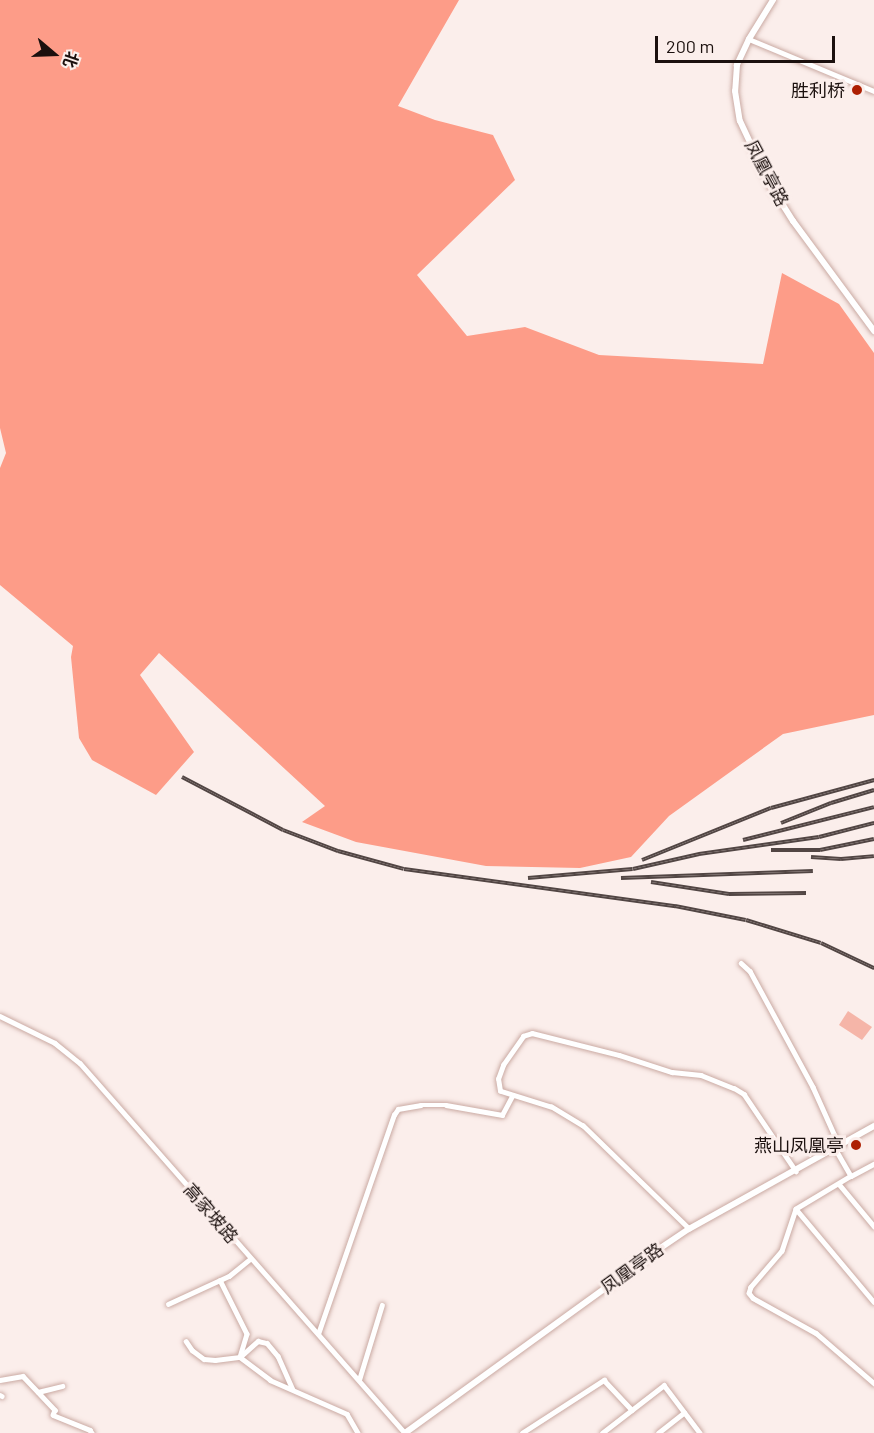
<!DOCTYPE html>
<html>
<head>
<meta charset="utf-8">
<style>
  body { margin:0 }
  #map { position:relative; width:874px; height:1433px; overflow:hidden; background:#fbeeeb; font-family:Barlow,"Noto Sans SC",sans-serif }
  div>[style] { position:absolute }
  [style*='--x'] { left:calc(var(--x)*1px); top:calc(var(--y)*1px); width:calc(var(--w)*1px); rotate:calc(var(--a)*1deg) }
  .green>* { inset:0; background:#f5b5a8 }
  .forest>* { inset:0; background:#fd9c88 }
  .roads { filter:drop-shadow(0 0 2px #caaaa3) drop-shadow(0 0 2px #caaaa3) }
  .minor>* { height:4.5px; margin:-2.25px; padding:0 2.25px; transform-origin:2.25px; border-radius:2.25px; background:#fff }
  .tertiary>* { height:6px; margin:-3px; padding:0 3px; transform-origin:3px; border-radius:3px; background:#fff }
  .rail>* { height:4px; margin-top:-2px; transform-origin:0; background:repeating-linear-gradient(90deg,#fbeeeb 0 4.5px,#524644 0 9px); box-sizing:border-box; border-block:2px solid #524644 }
  .dots>* { width:16px; height:16px; translate:-50% -50%; box-sizing:border-box; border:3px solid #fbeeeb; border-radius:50% }
  span { translate:-50% -50%; white-space:nowrap; text-align:center; line-height:1.15; -webkit-text-stroke:6px #fbeeeb; paint-order:stroke }
  .poi-label { font-size:18px; color:#1b100e }
  .right { translate:-100% -50%; text-align:right }
  .street-label { font-size:18px; color:#1b100e }
  .north { position:absolute; left:24px; top:24px; width:60px; height:60px; -webkit-text-stroke:4px #fbeeeb; paint-order:stroke; rotate:109deg; font-size:16px; font-weight:700; line-height:24px; text-align:center; color:#1b100e }
  .north::after { content:''; display:block; margin:auto; width:21px; height:27px; background:#1b100e; clip-path:polygon(50% 0,100% 100%,50% 72%,0 100%) }
  .scale { position:absolute; left:655px; top:36px; width:180px; height:27px; box-sizing:border-box; border:3px solid #1b100e; border-top:0; padding-left:8px; font-size:18px; line-height:21px; white-space:nowrap; color:#1b100e; -webkit-text-stroke:4px #fbeeeb; paint-order:stroke }
</style>
</head>
<body>
<div id="map">
  <div class="green">
    <div style="clip-path:polygon(848px 1011px,872px 1027px,862px 1040px,839px 1025px)"></div>
  </div>
  <div class="forest">
    <div style="clip-path:polygon(0 0,459px 0,398px 106px,435px 120px,493px 135px,515px 180px,417px 275px,467px 336px,525px 327px,599px 355px,763px 364px,782px 273px,839px 304px,874px 353px,874px 715px,783px 734px,669px 816px,631px 857px,580px 868px,486px 866px,356px 842px,302px 822px,325px 806px,159px 653px,140px 675px,194px 752px,156px 795px,92px 760px,79px 738px,71px 657px,73px 646px,0 585px,0 468px,6px 453px,0 428px)"></div>
  </div>
  <div class="roads">
    <div class="minor">
      <div style="--x:749;--y:39;--w:135;--a:22.6"></div>
      <div style="--x:741;--y:963;--w:12;--a:42"></div>
      <div style="--x:750;--y:971;--w:132;--a:61.5"></div>
      <div style="--x:813;--y:1087;--w:66;--a:65.8"></div>
      <div style="--x:0;--y:1016;--w:61;--a:26.1"></div>
      <div style="--x:55;--y:1043;--w:32;--a:39"></div>
      <div style="--x:80;--y:1063;--w:492;--a:48.7"></div>
      <div style="--x:836;--y:1150;--w:30;--a:60"></div>
      <div style="--x:851;--y:1176;--w:64;--a:149"></div>
      <div style="--x:796;--y:1209;--w:44;--a:108.4"></div>
      <div style="--x:782;--y:1251;--w:48;--a:130.7"></div>
      <div style="--x:751;--y:1287;--w:6;--a:108"></div>
      <div style="--x:749;--y:1293;--w:6;--a:51"></div>
      <div style="--x:753;--y:1298;--w:72;--a:29.1"></div>
      <div style="--x:816;--y:1333;--w:77;--a:40.8"></div>
      <div style="--x:851;--y:1176;--w:26;--a:-28"></div>
      <div style="--x:839;--y:1184;--w:55;--a:50.2"></div>
      <div style="--x:796;--y:1209;--w:121;--a:50"></div>
      <div style="--x:689;--y:1229;--w:148;--a:-135.8"></div>
      <div style="--x:583;--y:1126;--w:37;--a:-149"></div>
      <div style="--x:551;--y:1107;--w:53;--a:-162.6"></div>
      <div style="--x:500;--y:1091;--w:12;--a:-99"></div>
      <div style="--x:498;--y:1079;--w:15;--a:-70"></div>
      <div style="--x:503;--y:1065;--w:35;--a:-55"></div>
      <div style="--x:523;--y:1036;--w:9;--a:-18"></div>
      <div style="--x:532;--y:1033;--w:90;--a:14.2"></div>
      <div style="--x:619;--y:1055;--w:56;--a:17.8"></div>
      <div style="--x:672;--y:1072;--w:29;--a:6"></div>
      <div style="--x:701;--y:1075;--w:35;--a:22"></div>
      <div style="--x:734;--y:1088;--w:12;--a:31"></div>
      <div style="--x:744;--y:1094;--w:93;--a:56"></div>
      <div style="--x:220;--y:1280;--w:60;--a:63.4"></div>
      <div style="--x:247;--y:1334;--w:24;--a:107"></div>
      <div style="--x:168;--y:1304;--w:67;--a:-24.7"></div>
      <div style="--x:229;--y:1276;--w:27;--a:-39"></div>
      <div style="--x:318;--y:1334;--w:232;--a:-70.9"></div>
      <div style="--x:394;--y:1115;--w:7;--a:-56"></div>
      <div style="--x:398;--y:1109;--w:23;--a:-10"></div>
      <div style="--x:421;--y:1105;--w:25;--a:0"></div>
      <div style="--x:446;--y:1105;--w:57;--a:10.1"></div>
      <div style="--x:502;--y:1115;--w:21;--a:-62"></div>
      <div style="--x:186;--y:1341;--w:11;--a:56"></div>
      <div style="--x:192;--y:1350;--w:15;--a:37"></div>
      <div style="--x:204;--y:1359;--w:11;--a:5"></div>
      <div style="--x:215;--y:1360;--w:25;--a:-7"></div>
      <div style="--x:240;--y:1357;--w:38;--a:37"></div>
      <div style="--x:270;--y:1380;--w:84;--a:23.8"></div>
      <div style="--x:347;--y:1414;--w:22;--a:60"></div>
      <div style="--x:240;--y:1357;--w:24;--a:-42"></div>
      <div style="--x:258;--y:1341;--w:9;--a:13"></div>
      <div style="--x:267;--y:1343;--w:17;--a:50"></div>
      <div style="--x:278;--y:1356;--w:36;--a:66"></div>
      <div style="--x:0;--y:1380;--w:23;--a:-10"></div>
      <div style="--x:23;--y:1376;--w:47;--a:46.7"></div>
      <div style="--x:55;--y:1410;--w:5;--a:112"></div>
      <div style="--x:53;--y:1415;--w:40;--a:22"></div>
      <div style="--x:90;--y:1430;--w:4;--a:56"></div>
      <div style="--x:359;--y:1380;--w:78;--a:-73"></div>
      <div style="--x:38;--y:1392;--w:25;--a:-14"></div>
      <div style="--x:0;--y:1395;--w:2;--a:27"></div>
      <div style="--x:522;--y:1433;--w:98;--a:-32.9"></div>
      <div style="--x:604;--y:1380;--w:41;--a:47"></div>
      <div style="--x:602;--y:1433;--w:78;--a:-37.7"></div>
      <div style="--x:664;--y:1385;--w:60;--a:53.1"></div>
      <div style="--x:658;--y:1433;--w:33;--a:-38"></div>
    </div>
    <div class="tertiary">
      <div style="--x:773;--y:0;--w:46;--a:121.6"></div>
      <div style="--x:749;--y:39;--w:29;--a:115"></div>
      <div style="--x:737;--y:65;--w:26;--a:94"></div>
      <div style="--x:735;--y:91;--w:30;--a:81"></div>
      <div style="--x:740;--y:121;--w:68;--a:64.9"></div>
      <div style="--x:769;--y:183;--w:45;--a:57.7"></div>
      <div style="--x:793;--y:221;--w:137;--a:53.6"></div>
      <div style="--x:405;--y:1433;--w:310;--a:-35.9"></div>
      <div style="--x:656;--y:1251;--w:40;--a:-34"></div>
      <div style="--x:689;--y:1229;--w:212;--a:-29.1"></div>
    </div>
  </div>
  <div class="rail">
    <div style="--x:182;--y:777;--w:114;--a:27.7"></div>
    <div style="--x:283;--y:830;--w:59;--a:20.9"></div>
    <div style="--x:338;--y:851;--w:68;--a:15.3"></div>
    <div style="--x:404;--y:869;--w:274;--a:7.8"></div>
    <div style="--x:675;--y:906;--w:72;--a:11.2"></div>
    <div style="--x:746;--y:920;--w:78;--a:17"></div>
    <div style="--x:821;--y:943;--w:59;--a:25.3"></div>
    <div style="--x:781;--y:823;--w:54;--a:-21.8"></div>
    <div style="--x:831;--y:803;--w:45;--a:-16.8"></div>
    <div style="--x:743;--y:840;--w:135;--a:-14.1"></div>
    <div style="--x:771;--y:850;--w:49;--a:0"></div>
    <div style="--x:820;--y:850;--w:55;--a:-11.5"></div>
    <div style="--x:811;--y:857;--w:30;--a:4"></div>
    <div style="--x:841;--y:859;--w:33;--a:-5"></div>
    <div style="--x:642;--y:860;--w:139;--a:-22"></div>
    <div style="--x:771;--y:808;--w:107;--a:-15.2"></div>
    <div style="--x:528;--y:878;--w:105;--a:-4.9"></div>
    <div style="--x:633;--y:869;--w:68;--a:-12.8"></div>
    <div style="--x:699;--y:854;--w:121;--a:-8.1"></div>
    <div style="--x:819;--y:837;--w:57;--a:-14.3"></div>
    <div style="--x:621;--y:878;--w:192;--a:-2.1"></div>
    <div style="--x:651;--y:882;--w:79;--a:8.7"></div>
    <div style="--x:729;--y:894;--w:77;--a:-0.7"></div>
  </div>
  <div class="dots">
    <div style="left:857px;top:90px;background:#ad1f02"></div>
    <div style="left:856px;top:1145px;background:#ad1f02"></div>
  </div>
  <div class="poi-label">
    <span class="right" style="left:845px;top:90px">胜利桥</span>
    <span class="right" style="left:844px;top:1145px">燕山凤凰亭</span>
  </div>
  <div class="street-label">
    <span style="left:767px;top:173px;rotate:62deg">凤凰亭路</span>
    <span style="left:211px;top:1213px;rotate:49deg">高家坡路</span>
    <span style="left:632px;top:1268px;rotate:-36deg">凤凰亭路</span>
  </div>
  <div class="north">北</div>
  <div class="scale">200 m</div>
</div>
</body>
</html>
